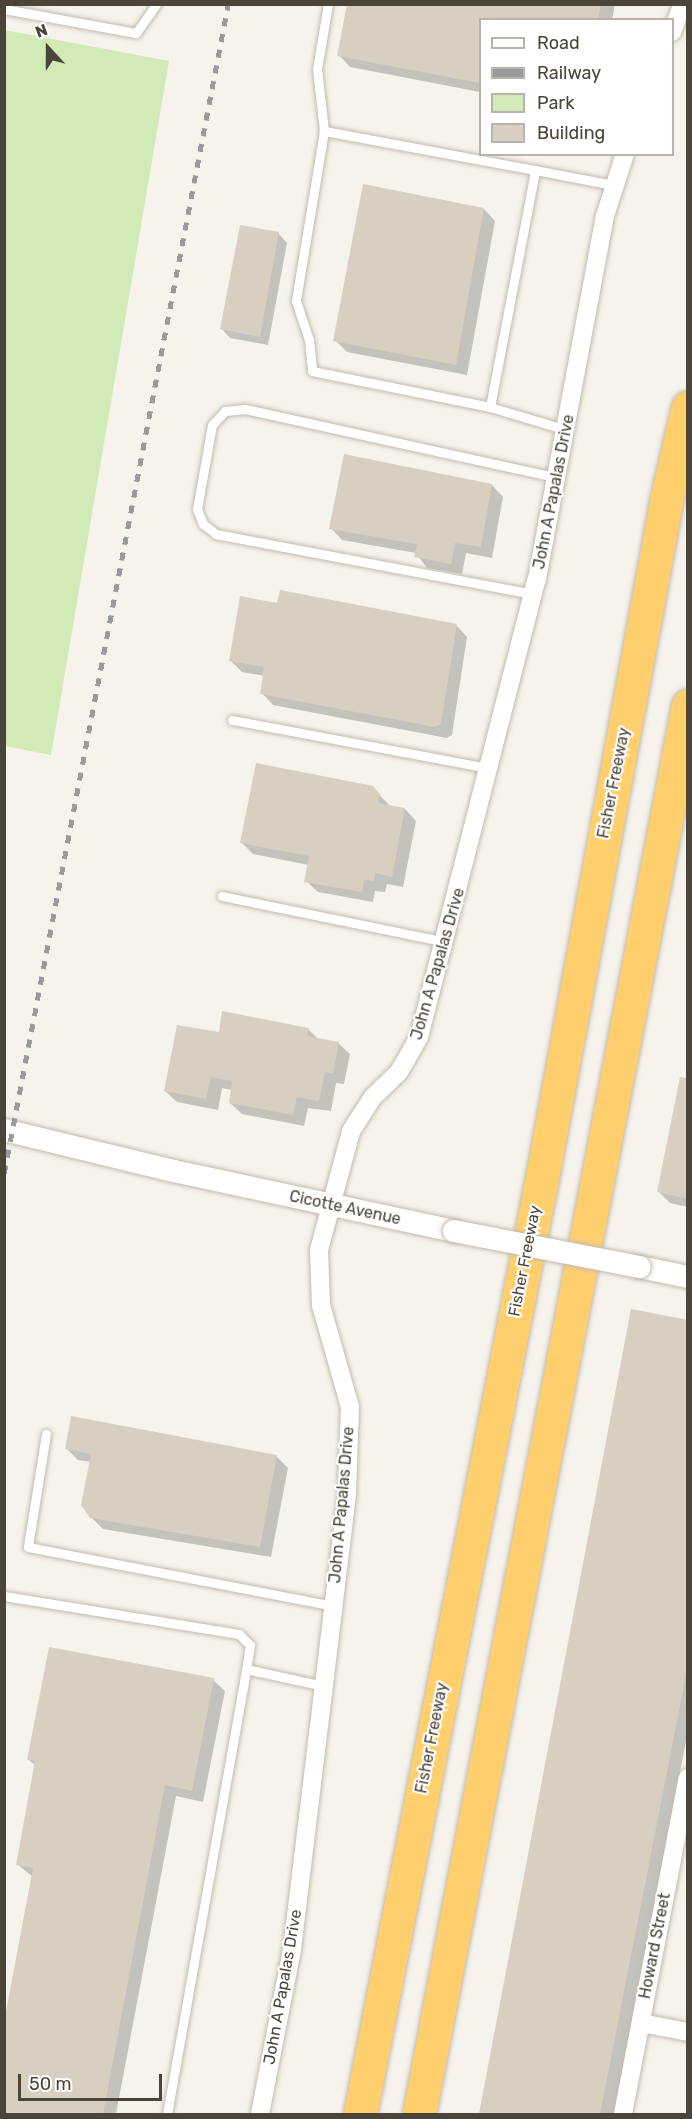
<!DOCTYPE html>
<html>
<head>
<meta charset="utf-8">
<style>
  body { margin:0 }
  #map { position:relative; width:692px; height:2119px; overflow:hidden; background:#f6f3ec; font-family:Rubik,sans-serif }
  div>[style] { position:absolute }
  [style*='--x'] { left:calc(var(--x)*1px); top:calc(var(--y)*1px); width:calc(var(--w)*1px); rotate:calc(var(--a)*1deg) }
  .green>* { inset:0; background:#d2eab5 }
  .shadow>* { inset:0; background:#0003 }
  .building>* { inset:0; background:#d8cfc1 }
  .roads { filter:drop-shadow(0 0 2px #c2bbae) drop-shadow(0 0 2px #c2bbae) }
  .service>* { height:9px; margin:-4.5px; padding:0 4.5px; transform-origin:4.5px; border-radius:4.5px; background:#fff }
  .minor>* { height:18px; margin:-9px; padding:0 9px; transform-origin:9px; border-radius:9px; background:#fff }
  .tertiary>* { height:22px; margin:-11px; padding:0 11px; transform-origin:11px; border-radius:11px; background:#fff }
  .motorway>* { height:33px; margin:-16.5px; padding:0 16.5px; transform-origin:16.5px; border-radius:16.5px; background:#ffcf6e }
  .rail>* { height:4.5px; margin-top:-2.25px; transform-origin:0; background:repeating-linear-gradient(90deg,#9a9a9a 0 8px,transparent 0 16px) }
  .bridges { filter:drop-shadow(0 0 2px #c2bbae) drop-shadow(0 0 2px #c2bbae) }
  .tertiary-bridge>* { height:22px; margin:-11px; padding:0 11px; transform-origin:11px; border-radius:11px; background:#fff }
  span { translate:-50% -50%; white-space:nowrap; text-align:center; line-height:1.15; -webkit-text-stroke:4.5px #fff; paint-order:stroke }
  .street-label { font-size:16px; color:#4b4439 }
  .frame { position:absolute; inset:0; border:6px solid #4b4439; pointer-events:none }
  .legend { position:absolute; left:479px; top:18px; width:195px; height:138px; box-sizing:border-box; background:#fff; border:2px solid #b7b4b0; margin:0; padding:8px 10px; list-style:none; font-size:18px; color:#4b4439 }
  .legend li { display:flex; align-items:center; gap:12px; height:30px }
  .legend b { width:30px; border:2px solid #b7b4b0 }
  .north { position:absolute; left:18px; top:18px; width:60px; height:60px; -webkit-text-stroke:4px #fff; paint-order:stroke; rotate:339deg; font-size:16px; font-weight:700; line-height:24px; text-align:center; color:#4b4439 }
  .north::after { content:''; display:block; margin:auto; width:21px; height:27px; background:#4b4439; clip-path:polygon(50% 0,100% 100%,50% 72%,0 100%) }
  .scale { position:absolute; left:18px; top:2074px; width:144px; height:27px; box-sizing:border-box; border:3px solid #4b4439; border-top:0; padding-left:8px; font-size:18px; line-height:21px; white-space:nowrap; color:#4b4439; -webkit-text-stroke:4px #fff; paint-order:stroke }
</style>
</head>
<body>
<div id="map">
  <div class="green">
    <div style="clip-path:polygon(5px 30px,169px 61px,51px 755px,5px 746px)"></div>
  </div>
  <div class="shadow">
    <div style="clip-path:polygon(348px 4px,615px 4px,612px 20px,480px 20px,480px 92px,350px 67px,339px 55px)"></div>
    <div style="clip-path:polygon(484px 209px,495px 221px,467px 375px,347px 352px,335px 340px)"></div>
    <div style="clip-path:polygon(241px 227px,279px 234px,287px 243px,268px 345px,230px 338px,222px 329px)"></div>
    <div style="clip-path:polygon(492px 485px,503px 497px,492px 558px,466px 553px,462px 574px,427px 568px,416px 553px,342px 540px,331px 528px)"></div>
    <div style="clip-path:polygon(278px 605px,456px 625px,467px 637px,452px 735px,447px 738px,273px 705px,262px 693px,265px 676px,242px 672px,230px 660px)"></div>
    <div style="clip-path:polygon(372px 787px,390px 806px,405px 809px,416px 821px,403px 887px,387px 884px,385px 892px,375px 891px,373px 902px,318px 892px,306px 881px,309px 865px,253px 854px,242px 843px)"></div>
    <div style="clip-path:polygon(308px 1029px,318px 1039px,338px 1043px,350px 1054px,344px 1084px,336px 1083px,331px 1111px,308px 1108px,304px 1126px,242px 1114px,230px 1103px,232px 1090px,222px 1088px,218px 1110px,177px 1102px,165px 1091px,220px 1034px)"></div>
    <div style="clip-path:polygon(688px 1080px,688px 1207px,670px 1203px,659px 1192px)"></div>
    <div style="clip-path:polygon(632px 1311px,688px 1321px,688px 1731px,614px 2114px,481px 2114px)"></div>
    <div style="clip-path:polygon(67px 1449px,276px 1456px,288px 1468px,271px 1557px,103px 1529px,91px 1517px,91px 1462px,78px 1460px)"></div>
    <div style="clip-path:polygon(213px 1680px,225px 1691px,203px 1802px,176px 1796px,116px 2114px,4px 2114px,4px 2031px,33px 1877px,17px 1864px,36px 1766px,29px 1760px)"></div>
  </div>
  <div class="building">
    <div style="clip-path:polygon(347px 4px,601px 4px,598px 20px,480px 20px,480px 83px,337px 56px)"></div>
    <div style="clip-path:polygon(363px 184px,484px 208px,456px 365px,333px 341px)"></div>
    <div style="clip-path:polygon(240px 225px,279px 232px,260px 337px,220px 329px)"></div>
    <div style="clip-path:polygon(344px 454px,492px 484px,481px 547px,455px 543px,451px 564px,414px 557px,417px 544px,329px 529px)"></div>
    <div style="clip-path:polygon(280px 590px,457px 624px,441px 724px,435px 727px,260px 694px,264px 667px,229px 661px,240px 596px,277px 603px)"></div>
    <div style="clip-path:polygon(256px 763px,373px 786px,380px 794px,378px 803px,405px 808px,392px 877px,375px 873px,374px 881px,364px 880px,362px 892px,304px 882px,309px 856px,240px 843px)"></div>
    <div style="clip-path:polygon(222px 1011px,309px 1028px,307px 1036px,339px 1042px,333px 1074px,325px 1072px,319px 1101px,297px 1097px,293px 1115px,229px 1103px,232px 1081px,211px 1077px,206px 1099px,164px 1091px,177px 1025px,219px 1032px)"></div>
    <div style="clip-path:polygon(680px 1077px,688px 1078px,688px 1199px,657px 1192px)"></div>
    <div style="clip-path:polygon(631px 1309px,688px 1320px,688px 1665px,600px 2114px,479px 2114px)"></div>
    <div style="clip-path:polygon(71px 1416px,277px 1455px,260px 1547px,90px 1518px,81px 1505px,91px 1454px,65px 1449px)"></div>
    <div style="clip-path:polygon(49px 1647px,214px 1678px,192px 1791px,165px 1785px,103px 2114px,4px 2114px,4px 2022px,33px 1868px,16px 1865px,35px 1761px,27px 1760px)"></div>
  </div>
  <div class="roads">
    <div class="service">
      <div style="--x:4;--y:9;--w:134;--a:10.3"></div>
      <div style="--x:136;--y:33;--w:35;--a:-55"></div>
      <div style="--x:324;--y:131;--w:62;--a:-96.4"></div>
      <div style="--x:317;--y:69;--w:66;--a:-80.4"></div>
      <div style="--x:535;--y:170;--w:215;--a:-169.5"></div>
      <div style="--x:324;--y:131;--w:172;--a:99.4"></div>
      <div style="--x:296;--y:301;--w:41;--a:71.6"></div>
      <div style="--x:309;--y:340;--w:31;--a:84"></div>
      <div style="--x:312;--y:371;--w:182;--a:11.4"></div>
      <div style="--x:490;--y:407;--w:80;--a:16.6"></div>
      <div style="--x:490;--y:407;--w:241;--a:-79.2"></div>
      <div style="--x:535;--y:170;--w:79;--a:10.9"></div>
      <div style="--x:533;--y:594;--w:323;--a:-169.3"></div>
      <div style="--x:216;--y:534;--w:16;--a:-142"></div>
      <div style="--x:203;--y:524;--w:16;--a:-112"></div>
      <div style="--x:197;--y:509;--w:85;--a:-79.9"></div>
      <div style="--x:212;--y:425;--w:19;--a:-47"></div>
      <div style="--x:225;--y:411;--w:20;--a:-6"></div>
      <div style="--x:245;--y:409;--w:321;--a:12.4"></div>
      <div style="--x:232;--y:720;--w:261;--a:10.6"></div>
      <div style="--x:222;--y:896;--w:229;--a:11.6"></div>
      <div style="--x:46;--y:1434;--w:114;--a:99.1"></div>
      <div style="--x:28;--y:1547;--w:311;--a:10.9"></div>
      <div style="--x:4;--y:1596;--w:238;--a:9.2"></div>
      <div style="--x:239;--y:1634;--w:16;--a:45"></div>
      <div style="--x:250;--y:1645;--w:24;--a:99"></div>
      <div style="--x:246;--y:1669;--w:80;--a:12.3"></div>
      <div style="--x:167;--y:2114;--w:452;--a:-79.9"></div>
    </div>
    <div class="minor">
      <div style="--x:672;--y:32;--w:30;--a:-69"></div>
      <div style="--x:641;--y:2023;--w:48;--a:10.8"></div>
      <div style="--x:260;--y:2114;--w:168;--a:-79"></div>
      <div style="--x:292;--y:1949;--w:460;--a:-83.1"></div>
      <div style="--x:347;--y:1492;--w:85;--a:-88"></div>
      <div style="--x:350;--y:1407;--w:106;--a:-105.9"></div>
      <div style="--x:321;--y:1305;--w:55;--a:-92.1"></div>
      <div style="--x:319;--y:1250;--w:123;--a:-74.9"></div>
      <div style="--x:351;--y:1131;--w:40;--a:-57.1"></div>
      <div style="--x:373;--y:1097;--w:36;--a:-44"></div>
      <div style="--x:399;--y:1072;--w:40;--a:-60.3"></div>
      <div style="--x:419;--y:1037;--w:473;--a:-75.6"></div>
      <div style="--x:537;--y:579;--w:369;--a:-79.4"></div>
      <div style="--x:605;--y:216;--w:65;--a:-72.1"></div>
      <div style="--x:623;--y:2114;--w:342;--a:-79.1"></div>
    </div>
    <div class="tertiary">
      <div style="--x:4;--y:1130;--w:175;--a:13.6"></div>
      <div style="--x:174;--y:1171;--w:286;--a:12.1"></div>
      <div style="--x:640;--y:1267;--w:49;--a:11.8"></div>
    </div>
    <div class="motorway">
      <div style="--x:360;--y:2114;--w:954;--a:-79"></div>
      <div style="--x:542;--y:1178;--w:692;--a:-79.6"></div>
      <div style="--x:667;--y:497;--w:92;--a:-76.9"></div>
      <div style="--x:419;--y:2114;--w:1434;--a:-79.19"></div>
    </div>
  </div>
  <div class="rail">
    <div style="--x:4;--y:1173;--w:1190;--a:-79.15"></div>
  </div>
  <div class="bridges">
    <div class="tertiary-bridge">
      <div style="--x:454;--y:1231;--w:189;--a:11"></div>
    </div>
  </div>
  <div class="street-label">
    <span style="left:554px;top:492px;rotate:-79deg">John A Papalas Drive</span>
    <span style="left:614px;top:783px;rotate:-79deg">Fisher Freeway</span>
    <span style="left:438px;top:964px;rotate:-74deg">John A Papalas Drive</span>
    <span style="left:345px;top:1208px;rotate:12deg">Cicotte Avenue</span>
    <span style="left:525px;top:1261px;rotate:-79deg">Fisher Freeway</span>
    <span style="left:342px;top:1505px;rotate:-85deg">John A Papalas Drive</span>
    <span style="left:432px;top:1738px;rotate:-79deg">Fisher Freeway</span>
    <span style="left:655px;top:1946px;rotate:-79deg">Howard Street</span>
    <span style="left:283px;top:1987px;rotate:-80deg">John A Papalas Drive</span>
  </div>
  <div class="frame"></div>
  <ul class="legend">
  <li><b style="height:8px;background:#fff"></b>Road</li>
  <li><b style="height:8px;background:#9a9a9a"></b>Railway</li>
  <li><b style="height:16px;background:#d2eab5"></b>Park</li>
  <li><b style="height:16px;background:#d8cfc1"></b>Building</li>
  </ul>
  <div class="north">N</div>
  <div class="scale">50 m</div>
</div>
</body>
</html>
